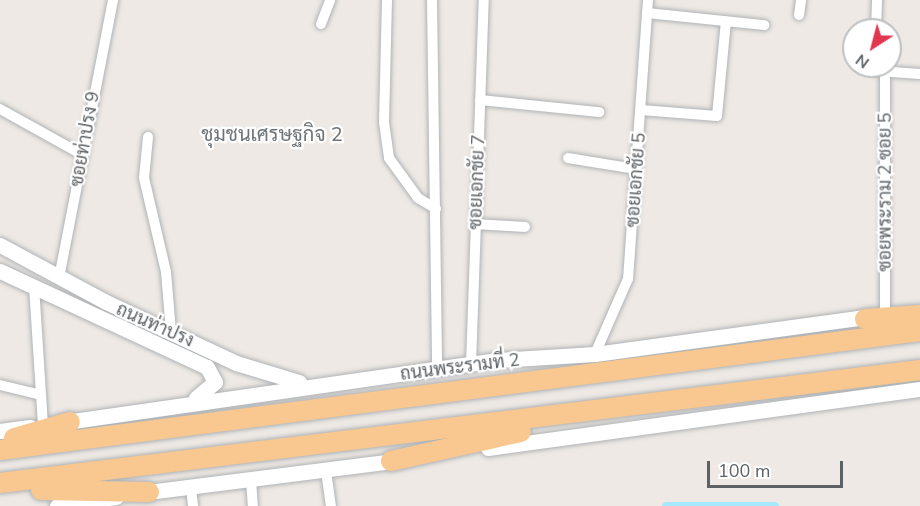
<!DOCTYPE html>
<html>
<head>
<meta charset="utf-8">
<style>
  body { margin:0 }
  #map { position:relative; width:920px; height:506px; overflow:hidden; background:#eee9e4; font-family:"Nunito Sans",Sarabun,sans-serif }
  div>[style] { position:absolute }
  [style*='--x'] { left:calc(var(--x)*1px); top:calc(var(--y)*1px); width:calc(var(--w)*1px); rotate:calc(var(--a)*1deg) }
  .canal>* { height:9px; margin:-4.5px; padding:0 4.5px; transform-origin:4.5px; border-radius:4.5px; background:#a6e9fc }
  .roads { filter:drop-shadow(0 0 2px #afb3b6) drop-shadow(0 0 2px #afb3b6) }
  .street>* { height:10px; margin:-5px; padding:0 5px; transform-origin:5px; border-radius:5px; background:#fff }
  .secondary>* { height:15px; margin:-7.5px; padding:0 7.5px; transform-origin:7.5px; border-radius:7.5px; background:#fff }
  .highway>* { height:20px; margin:-10px; padding:0 10px; transform-origin:10px; border-radius:10px; background:#f9c790 }
  span { translate:-50% -50%; white-space:nowrap; text-align:center; line-height:1.15; -webkit-text-stroke:4.5px #fff; paint-order:stroke }
  .street-label { font-size:18px; color:#5c6164 }
  .neighbourhood-label { font-size:20px; color:#6d7376 }
  .north { position:absolute; left:842px; top:18px; width:60px; height:60px; box-sizing:border-box; background:#fff; border:2px solid #bec0c1; border-radius:50%; rotate:216deg; font-size:16px; font-weight:700; line-height:24px; text-align:center; color:#5c6164 }
  .north::after { content:''; display:block; margin:auto; width:21px; height:27px; background:#e2364e; clip-path:polygon(50% 0,100% 100%,50% 72%,0 100%) }
  .scale { position:absolute; left:707px; top:461px; width:136px; height:27px; box-sizing:border-box; border:3px solid #5c6164; border-top:0; padding-left:8px; font-size:18px; line-height:21px; white-space:nowrap; color:#5c6164; -webkit-text-stroke:4px #fff; paint-order:stroke }
</style>
</head>
<body>
<div id="map">
  <div class="canal">
    <div style="--x:666;--y:506;--w:108;--a:0"></div>
  </div>
  <div class="roads">
    <div class="street">
      <div style="--x:387;--y:0;--w:122;--a:91.4"></div>
      <div style="--x:384;--y:122;--w:36;--a:82"></div>
      <div style="--x:389;--y:158;--w:49;--a:54.1"></div>
      <div style="--x:418;--y:198;--w:21;--a:31"></div>
      <div style="--x:432;--y:0;--w:369;--a:89.2"></div>
      <div style="--x:647;--y:13;--w:118;--a:5.9"></div>
      <div style="--x:799;--y:15;--w:15;--a:-82"></div>
      <div style="--x:321;--y:24;--w:26;--a:-69"></div>
      <div style="--x:876;--y:30;--w:30;--a:-88"></div>
      <div style="--x:875;--y:66;--w:6;--a:59"></div>
      <div style="--x:878;--y:71;--w:42;--a:4.1"></div>
      <div style="--x:480;--y:100;--w:120;--a:5.8"></div>
      <div style="--x:0;--y:109;--w:95;--a:29"></div>
      <div style="--x:641;--y:110;--w:76;--a:4.5"></div>
      <div style="--x:717;--y:116;--w:95;--a:-84.6"></div>
      <div style="--x:148;--y:137;--w:41;--a:95.6"></div>
      <div style="--x:144;--y:178;--w:97;--a:76.8"></div>
      <div style="--x:166;--y:272;--w:60;--a:85.2"></div>
      <div style="--x:568;--y:158;--w:69;--a:9.2"></div>
      <div style="--x:475;--y:224;--w:50;--a:3.4"></div>
      <div style="--x:59;--y:278;--w:283;--a:-79"></div>
      <div style="--x:34;--y:286;--w:139;--a:86.3"></div>
      <div style="--x:885;--y:313;--w:242;--a:-90"></div>
      <div style="--x:595;--y:354;--w:82;--a:-66.3"></div>
      <div style="--x:628;--y:279;--w:280;--a:-85.9"></div>
      <div style="--x:471;--y:365;--w:365;--a:-88"></div>
      <div style="--x:0;--y:385;--w:42;--a:13.7"></div>
      <div style="--x:326;--y:471;--w:35;--a:82"></div>
      <div style="--x:251;--y:480;--w:26;--a:86"></div>
      <div style="--x:191;--y:487;--w:19;--a:84"></div>
    </div>
    <div class="secondary">
      <div style="--x:0;--y:245;--w:120;--a:28.3"></div>
      <div style="--x:106;--y:302;--w:144;--a:25.1"></div>
      <div style="--x:236;--y:363;--w:66;--a:16.8"></div>
      <div style="--x:0;--y:271;--w:228;--a:24.9"></div>
      <div style="--x:207;--y:367;--w:17;--a:62"></div>
      <div style="--x:215;--y:382;--w:25;--a:140"></div>
      <div style="--x:59;--y:423;--w:443;--a:-8.2"></div>
      <div style="--x:497;--y:360;--w:98;--a:-3.5"></div>
      <div style="--x:595;--y:354;--w:282;--a:-7.8"></div>
      <div style="--x:0;--y:431;--w:30;--a:-8"></div>
      <div style="--x:488;--y:448;--w:436;--a:-7.8"></div>
      <div style="--x:140;--y:493;--w:264;--a:-7.2"></div>
      <div style="--x:57;--y:506;--w:60;--a:-8.7"></div>
    </div>
    <div class="highway">
      <div style="--x:865;--y:319;--w:55;--a:-4.2"></div>
      <div style="--x:14;--y:438;--w:58;--a:-15.9"></div>
      <div style="--x:0;--y:450;--w:928;--a:-7.37"></div>
      <div style="--x:391;--y:461;--w:133;--a:-12.6"></div>
      <div style="--x:0;--y:483;--w:927;--a:-7"></div>
      <div style="--x:41;--y:490;--w:108;--a:1.1"></div>
    </div>
  </div>
  <div class="street-label">
    <span style="left:85px;top:139px;rotate:-80deg">ซอยท่าปรง 9</span>
    <span style="left:636px;top:180px;rotate:-86deg">ซอยเอกชัย 5</span>
    <span style="left:477px;top:182px;rotate:-88deg">ซอยเอกชัย 7</span>
    <span style="left:885px;top:192px;rotate:-90deg">ซอยพระราม 2 ซอย 5</span>
    <span style="left:155px;top:325px;rotate:24deg">ถนนท่าปรง</span>
    <span style="left:460px;top:367px;rotate:-7deg">ถนนพระรามที่ 2</span>
  </div>
  <div class="neighbourhood-label">
    <span style="left:272px;top:134px">ชุมชนเศรษฐกิจ 2</span>
  </div>
  <div class="north">N</div>
  <div class="scale">100 m</div>
</div>
</body>
</html>
